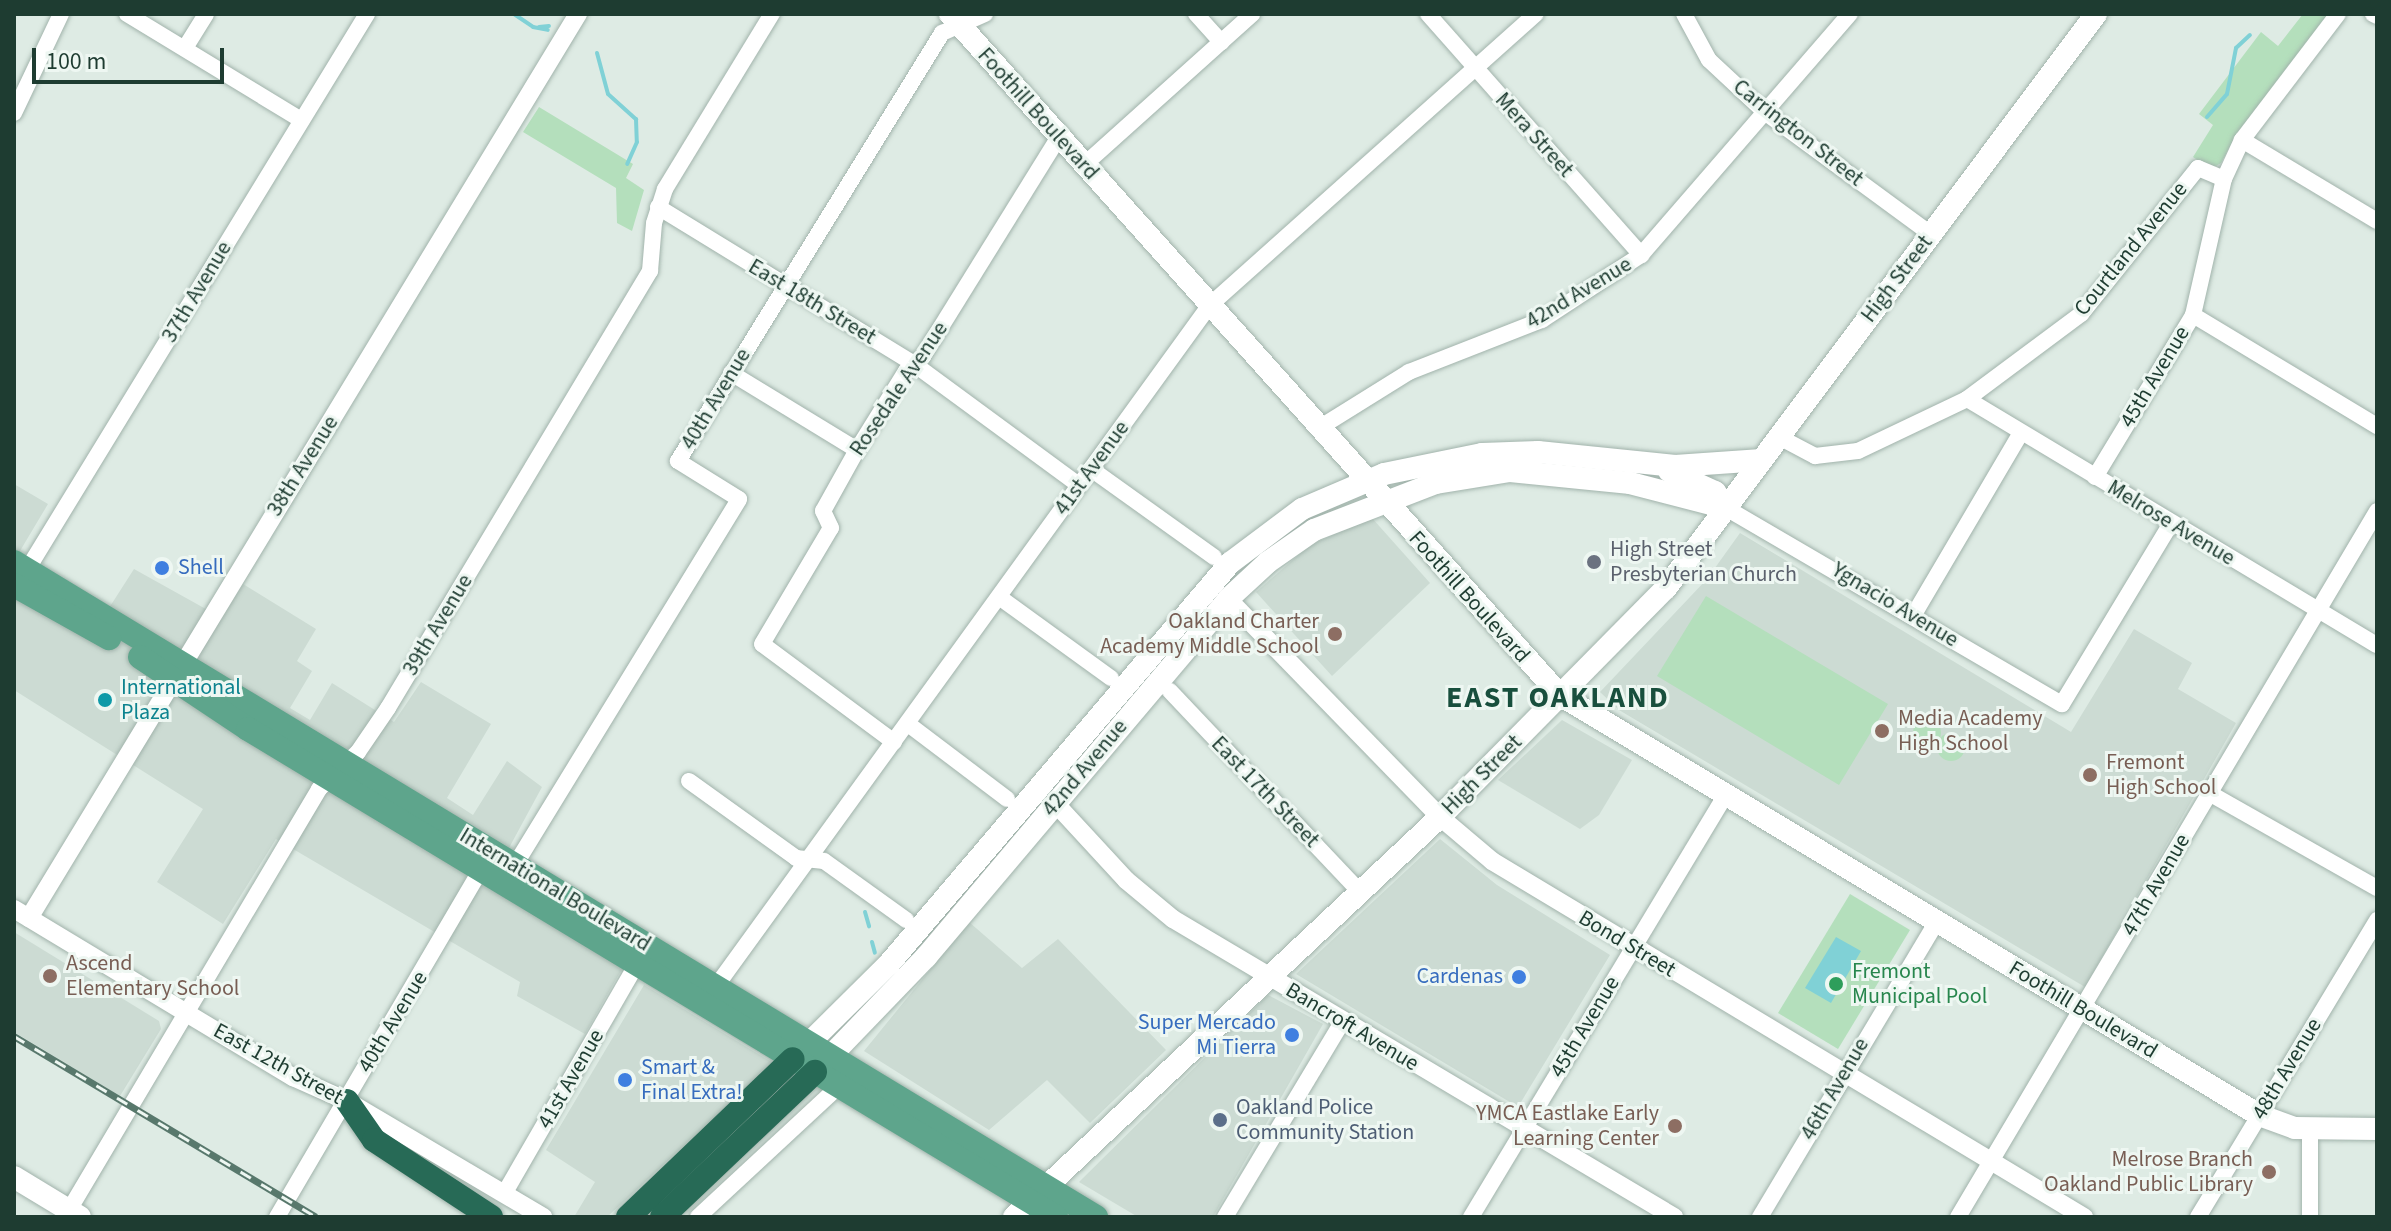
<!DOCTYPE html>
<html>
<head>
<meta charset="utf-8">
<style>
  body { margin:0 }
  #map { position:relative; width:2391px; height:1231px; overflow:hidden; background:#deebe4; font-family:"Source Sans 3",sans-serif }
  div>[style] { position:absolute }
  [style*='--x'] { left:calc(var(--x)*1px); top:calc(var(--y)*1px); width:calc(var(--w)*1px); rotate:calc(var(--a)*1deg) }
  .built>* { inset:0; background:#ccdbd3 }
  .green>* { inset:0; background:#b4dfbc }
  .round { border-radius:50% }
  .water>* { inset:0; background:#80d1d6 }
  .stream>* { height:4px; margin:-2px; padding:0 2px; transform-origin:2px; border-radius:2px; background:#80d1d6 }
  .roads { filter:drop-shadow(0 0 2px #a1b3ab) drop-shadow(0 0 2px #a1b3ab) }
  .minor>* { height:16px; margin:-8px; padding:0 8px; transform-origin:8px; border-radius:8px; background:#fff }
  .tertiary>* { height:18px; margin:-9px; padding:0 9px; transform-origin:9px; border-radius:9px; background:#fff }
  .secondary>* { height:22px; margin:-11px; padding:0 11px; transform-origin:11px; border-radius:11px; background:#fff }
  .primary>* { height:24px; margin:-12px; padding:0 12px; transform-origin:12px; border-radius:12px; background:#5ea58c }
  .motorway>* { height:24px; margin:-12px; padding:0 12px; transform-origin:12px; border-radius:12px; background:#276a56 }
  .rail>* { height:7px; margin-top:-3.5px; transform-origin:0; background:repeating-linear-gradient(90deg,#eef7f2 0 12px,#58786c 0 24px); box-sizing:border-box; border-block:2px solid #58786c }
  .dots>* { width:22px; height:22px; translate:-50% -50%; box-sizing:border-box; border:4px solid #eef7f2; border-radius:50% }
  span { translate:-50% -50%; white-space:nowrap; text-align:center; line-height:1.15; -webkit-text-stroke:6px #eef7f2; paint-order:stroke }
  .street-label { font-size:22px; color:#1e3c31 }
  .worship-label { font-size:22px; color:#5b616d }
  .left { translate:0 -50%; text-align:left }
  .shop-label { font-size:22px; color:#366cbe }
  .right { translate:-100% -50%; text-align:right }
  .education-label { font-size:22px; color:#785e54 }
  .culture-label { font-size:22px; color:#0d838f }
  .leisure-label { font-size:22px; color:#27864d }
  .service-label { font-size:22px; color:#4e5e75 }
  .district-label { font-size:30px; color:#184f3d; font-weight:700; letter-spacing:2px }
  .frame { position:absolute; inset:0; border:16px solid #1e3c31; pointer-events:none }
  .scale { position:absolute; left:32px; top:48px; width:192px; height:36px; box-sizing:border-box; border:4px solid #1e3c31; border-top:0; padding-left:10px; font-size:24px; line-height:28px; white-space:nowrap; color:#1e3c31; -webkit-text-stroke:6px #eef7f2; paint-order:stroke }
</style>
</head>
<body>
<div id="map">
  <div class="built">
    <div style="clip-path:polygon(14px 484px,48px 504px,20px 551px,109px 608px,134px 569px,222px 618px,243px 584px,316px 629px,297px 661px,312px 671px,290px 708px,310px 720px,332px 683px,394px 722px,421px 682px,491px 724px,447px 798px,473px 815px,507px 761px,542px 787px,490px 883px,623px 967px,585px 1034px,517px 996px,520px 982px,276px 839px,223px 924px,157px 882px,203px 809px,14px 690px)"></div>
    <div style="clip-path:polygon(1372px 518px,1430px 583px,1332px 676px,1256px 592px,1310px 545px)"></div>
    <div style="clip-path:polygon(1740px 533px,2071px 732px,2134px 629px,2192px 663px,2178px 689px,2236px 723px,2085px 987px,1619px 710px,1600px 692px,1707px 579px)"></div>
    <div style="clip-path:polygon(1562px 720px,1632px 760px,1599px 815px,1580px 829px,1498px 780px)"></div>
    <div style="clip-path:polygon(1440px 839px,1497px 885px,1610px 955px,1518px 1107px,1296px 974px)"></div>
    <div style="clip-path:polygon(969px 922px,1022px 968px,1058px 939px,1166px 1050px,1090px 1123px,1047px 1080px,989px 1130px,864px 1051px)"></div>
    <div style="clip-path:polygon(14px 932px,159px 1021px,161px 1029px,120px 1096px,14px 1032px)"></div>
    <div style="clip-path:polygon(644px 985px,773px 1063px,607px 1217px,574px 1217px,595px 1182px,546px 1150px)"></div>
    <div style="clip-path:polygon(1268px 995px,1323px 1024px,1213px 1217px,1138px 1217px,1079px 1182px)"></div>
  </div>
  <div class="green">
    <div style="clip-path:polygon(2303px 14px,2332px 14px,2234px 139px,2221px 163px,2211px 169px,2193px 157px,2213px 125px,2199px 114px,2261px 32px,2278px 46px)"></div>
    <div style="clip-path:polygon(539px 107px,633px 164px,626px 178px,644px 190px,632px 231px,617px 223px,616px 188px,523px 132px)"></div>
    <div style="clip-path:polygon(1706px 596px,1888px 704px,1839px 785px,1657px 676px)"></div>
    <div class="round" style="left:1913px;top:719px;width:28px;height:28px"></div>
    <div class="round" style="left:1937px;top:733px;width:28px;height:28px"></div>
    <div style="clip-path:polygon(1850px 894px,1910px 930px,1838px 1049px,1778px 1013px)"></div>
  </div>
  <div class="water">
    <div style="clip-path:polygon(1836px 937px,1861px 951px,1831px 1003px,1805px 988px)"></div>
  </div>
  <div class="stream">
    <div style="--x:514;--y:14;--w:23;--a:34"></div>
    <div style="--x:533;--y:27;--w:15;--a:11"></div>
    <div style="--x:539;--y:27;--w:10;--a:-6"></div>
    <div style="--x:597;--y:53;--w:42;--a:75"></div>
    <div style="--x:608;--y:94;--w:38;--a:42"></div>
    <div style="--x:636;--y:119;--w:23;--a:88"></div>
    <div style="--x:637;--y:142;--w:24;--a:114"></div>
    <div style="--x:2207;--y:117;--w:30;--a:-49"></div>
    <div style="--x:2227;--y:94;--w:47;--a:-78.9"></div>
    <div style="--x:2236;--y:48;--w:19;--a:-43"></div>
    <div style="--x:865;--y:912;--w:15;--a:74"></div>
    <div style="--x:872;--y:942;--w:11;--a:75"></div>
  </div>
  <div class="roads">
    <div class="minor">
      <div style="--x:127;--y:14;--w:204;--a:31.3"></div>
      <div style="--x:1196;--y:14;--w:38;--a:48"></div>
      <div style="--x:1428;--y:14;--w:322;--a:48.5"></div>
      <div style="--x:1684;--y:14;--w:52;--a:61.5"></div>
      <div style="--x:1709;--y:60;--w:78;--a:42.9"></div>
      <div style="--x:1766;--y:113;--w:205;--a:36.3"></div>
      <div style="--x:2373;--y:14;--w:4;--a:27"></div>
      <div style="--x:185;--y:48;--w:40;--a:-58"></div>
      <div style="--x:14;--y:113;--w:110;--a:-64.6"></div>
      <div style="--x:2242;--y:140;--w:157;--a:31"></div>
      <div style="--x:1084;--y:165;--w:226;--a:-41.9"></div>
      <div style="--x:658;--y:207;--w:300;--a:31.5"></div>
      <div style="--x:914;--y:364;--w:205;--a:36.3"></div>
      <div style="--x:2193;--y:315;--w:215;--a:31.1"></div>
      <div style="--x:731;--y:373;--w:148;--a:31.4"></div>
      <div style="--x:1967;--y:399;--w:478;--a:31"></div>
      <div style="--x:1319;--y:428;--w:106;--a:-31.9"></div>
      <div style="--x:1409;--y:372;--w:143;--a:-21.4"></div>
      <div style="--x:1542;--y:320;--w:118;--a:-33.3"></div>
      <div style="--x:1641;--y:255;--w:319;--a:-49.1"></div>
      <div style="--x:1779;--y:437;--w:41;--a:27.8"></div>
      <div style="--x:1815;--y:456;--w:43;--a:-6.6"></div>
      <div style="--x:1858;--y:451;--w:121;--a:-25.5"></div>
      <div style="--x:1967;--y:399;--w:142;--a:-36.7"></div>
      <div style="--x:2081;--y:314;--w:187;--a:-51.3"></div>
      <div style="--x:2198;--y:168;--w:28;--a:23"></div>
      <div style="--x:1091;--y:469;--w:151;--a:35.6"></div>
      <div style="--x:2095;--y:477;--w:189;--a:-58.8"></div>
      <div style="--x:2193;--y:315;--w:139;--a:-77.2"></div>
      <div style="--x:2224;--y:179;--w:43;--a:-65.2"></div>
      <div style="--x:2242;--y:140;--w:158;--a:-52.7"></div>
      <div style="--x:1726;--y:508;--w:389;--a:30.3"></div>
      <div style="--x:2062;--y:704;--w:211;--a:-58.9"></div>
      <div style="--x:27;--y:570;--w:652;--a:-58.55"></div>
      <div style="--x:999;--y:597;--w:138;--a:35.9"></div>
      <div style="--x:1913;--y:616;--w:212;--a:-59.5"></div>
      <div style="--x:1170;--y:691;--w:278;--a:46.6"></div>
      <div style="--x:908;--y:724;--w:124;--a:37.1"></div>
      <div style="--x:894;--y:742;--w:164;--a:-143.4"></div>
      <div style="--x:762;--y:644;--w:135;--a:-59.3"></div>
      <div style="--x:831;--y:528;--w:19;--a:-115"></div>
      <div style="--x:823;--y:511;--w:70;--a:-60.9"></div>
      <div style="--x:857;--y:450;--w:93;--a:-58.2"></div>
      <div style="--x:906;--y:371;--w:23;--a:-41"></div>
      <div style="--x:923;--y:356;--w:258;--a:-58.2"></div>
      <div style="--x:689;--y:781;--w:132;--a:35.7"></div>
      <div style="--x:796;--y:858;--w:28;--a:6"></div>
      <div style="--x:824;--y:861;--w:101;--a:35.7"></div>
      <div style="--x:2209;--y:793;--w:193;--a:29.5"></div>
      <div style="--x:515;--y:865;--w:429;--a:-58.5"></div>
      <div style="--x:739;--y:499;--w:72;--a:-148.1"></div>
      <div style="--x:678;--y:461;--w:503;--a:-58.33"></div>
      <div style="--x:942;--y:33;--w:47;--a:-23.8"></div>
      <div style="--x:717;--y:985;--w:839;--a:-54.07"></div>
      <div style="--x:1209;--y:306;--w:438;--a:-41.8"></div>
      <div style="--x:2310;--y:1129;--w:88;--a:90"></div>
      <div style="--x:504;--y:1194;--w:266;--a:-60"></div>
      <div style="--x:65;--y:1217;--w:498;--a:-59.3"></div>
      <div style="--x:319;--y:789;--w:54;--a:-43.5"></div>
      <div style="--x:358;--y:752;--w:53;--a:-55.7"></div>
      <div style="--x:388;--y:708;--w:510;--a:-59.06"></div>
      <div style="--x:650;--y:271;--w:48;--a:-85.2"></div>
      <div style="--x:654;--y:223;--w:36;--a:-72"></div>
      <div style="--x:665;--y:189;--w:205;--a:-58.6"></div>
      <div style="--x:277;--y:1217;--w:405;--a:-59.6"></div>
      <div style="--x:698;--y:1217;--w:191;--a:-42.9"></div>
      <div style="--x:1225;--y:1217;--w:229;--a:-59"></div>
      <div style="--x:1471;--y:1217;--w:492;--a:-58.9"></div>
      <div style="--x:1760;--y:1217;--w:345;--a:-59.1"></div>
      <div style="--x:1958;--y:1217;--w:821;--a:-59.31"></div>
      <div style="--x:2198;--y:1217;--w:347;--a:-58.9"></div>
    </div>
    <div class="tertiary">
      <div style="--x:1228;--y:599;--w:304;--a:45.8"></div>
      <div style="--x:1440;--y:817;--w:68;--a:40.2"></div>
      <div style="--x:1492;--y:861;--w:691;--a:31.02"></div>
      <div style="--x:1055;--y:803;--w:105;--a:47.3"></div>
      <div style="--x:1126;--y:880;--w:61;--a:39.7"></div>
      <div style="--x:1173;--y:919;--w:583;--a:30.74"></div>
      <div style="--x:14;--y:909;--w:326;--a:31.1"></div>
      <div style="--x:293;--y:1077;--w:59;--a:24"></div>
      <div style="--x:347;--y:1101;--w:228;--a:30.6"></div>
      <div style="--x:29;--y:918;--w:1058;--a:-58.73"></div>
    </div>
    <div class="secondary">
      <div style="--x:950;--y:14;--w:914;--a:48.15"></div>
      <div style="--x:1560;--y:695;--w:815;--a:31"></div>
      <div style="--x:2259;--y:1115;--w:38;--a:20"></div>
      <div style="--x:2295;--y:1128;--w:82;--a:0.7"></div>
      <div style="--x:1669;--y:471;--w:51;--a:24.5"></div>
      <div style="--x:1715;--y:492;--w:19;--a:55"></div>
      <div style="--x:798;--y:1054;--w:127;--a:-44.7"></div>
      <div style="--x:888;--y:965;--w:528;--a:-49.61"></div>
      <div style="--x:1230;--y:563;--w:90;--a:-36.9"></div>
      <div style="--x:1302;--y:509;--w:89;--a:-23.1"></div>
      <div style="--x:1384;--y:474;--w:100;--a:-11.5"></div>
      <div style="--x:1482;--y:454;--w:56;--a:-2"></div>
      <div style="--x:1538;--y:452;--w:138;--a:5.8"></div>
      <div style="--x:1675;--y:466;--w:87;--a:-3.9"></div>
      <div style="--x:820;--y:1067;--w:153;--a:-46.1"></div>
      <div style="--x:926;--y:957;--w:468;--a:-49.8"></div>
      <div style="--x:1228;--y:599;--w:54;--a:-42.8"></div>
      <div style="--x:1268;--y:562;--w:56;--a:-34.8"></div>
      <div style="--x:1314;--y:530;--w:131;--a:-21.1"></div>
      <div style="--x:1436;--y:483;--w:75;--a:-9.2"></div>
      <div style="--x:1510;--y:471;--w:121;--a:5.7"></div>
      <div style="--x:1630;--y:483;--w:99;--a:14.6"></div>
      <div style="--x:14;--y:1177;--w:77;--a:31.2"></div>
      <div style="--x:1014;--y:1217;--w:584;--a:-43.2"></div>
      <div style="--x:1440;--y:817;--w:322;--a:-45.4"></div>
      <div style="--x:1666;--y:588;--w:717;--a:-53.16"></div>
    </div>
    <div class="primary">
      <div style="--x:14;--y:562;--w:1265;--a:31.19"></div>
      <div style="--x:14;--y:585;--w:109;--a:29.2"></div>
      <div style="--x:140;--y:657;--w:130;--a:33.7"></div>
      <div style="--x:248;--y:729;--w:944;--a:31.13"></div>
    </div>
    <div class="motorway">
      <div style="--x:347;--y:1101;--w:47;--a:55.3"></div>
      <div style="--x:374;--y:1140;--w:140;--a:33.3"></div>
      <div style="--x:628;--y:1217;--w:228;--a:-43.8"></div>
      <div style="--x:662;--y:1217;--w:211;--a:-43.5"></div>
    </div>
  </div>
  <div class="rail">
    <div style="--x:14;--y:1036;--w:352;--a:30.9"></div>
  </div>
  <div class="dots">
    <div style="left:1594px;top:562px;background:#6b7280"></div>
    <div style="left:162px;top:568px;background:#3f7fe0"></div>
    <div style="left:1335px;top:634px;background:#8d6e63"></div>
    <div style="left:105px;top:700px;background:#0f9aa8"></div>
    <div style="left:1882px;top:731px;background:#8d6e63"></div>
    <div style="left:2090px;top:775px;background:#8d6e63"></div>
    <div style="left:50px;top:976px;background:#8d6e63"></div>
    <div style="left:1519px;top:977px;background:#3f7fe0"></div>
    <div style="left:1836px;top:984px;background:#2e9e5b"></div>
    <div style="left:1292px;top:1035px;background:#3f7fe0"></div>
    <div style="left:625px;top:1080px;background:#3f7fe0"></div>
    <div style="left:1220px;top:1120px;background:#5c6f8a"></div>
    <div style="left:1675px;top:1126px;background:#8d6e63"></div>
    <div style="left:2269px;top:1172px;background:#8d6e63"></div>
  </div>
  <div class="street-label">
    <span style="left:1038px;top:114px;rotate:48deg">Foothill Boulevard</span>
    <span style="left:1798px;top:133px;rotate:38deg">Carrington Street</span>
    <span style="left:1534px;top:135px;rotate:48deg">Mera Street</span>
    <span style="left:2131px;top:249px;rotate:-51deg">Courtland Avenue</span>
    <span style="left:1897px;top:279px;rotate:-53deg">High Street</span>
    <span style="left:197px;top:292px;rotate:-59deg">37th Avenue</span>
    <span style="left:1579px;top:293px;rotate:-31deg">42nd Avenue</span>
    <span style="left:812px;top:302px;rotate:31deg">East 18th Street</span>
    <span style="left:2155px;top:377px;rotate:-59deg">45th Avenue</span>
    <span style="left:899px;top:389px;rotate:-56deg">Rosedale Avenue</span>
    <span style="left:716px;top:399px;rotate:-59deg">40th Avenue</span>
    <span style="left:303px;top:466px;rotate:-58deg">38th Avenue</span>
    <span style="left:1092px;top:468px;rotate:-54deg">41st Avenue</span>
    <span style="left:2171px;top:523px;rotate:31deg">Melrose Avenue</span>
    <span style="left:1469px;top:597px;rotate:48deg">Foothill Boulevard</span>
    <span style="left:1895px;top:605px;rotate:31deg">Ygnacio Avenue</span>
    <span style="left:438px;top:625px;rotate:-59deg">39th Avenue</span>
    <span style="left:1085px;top:768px;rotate:-50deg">42nd Avenue</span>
    <span style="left:1482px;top:775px;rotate:-45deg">High Street</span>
    <span style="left:1265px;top:792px;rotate:46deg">East 17th Street</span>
    <span style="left:2156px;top:885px;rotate:-60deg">47th Avenue</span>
    <span style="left:555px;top:890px;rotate:31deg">International Boulevard</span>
    <span style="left:1627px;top:944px;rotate:31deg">Bond Street</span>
    <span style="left:2083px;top:1010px;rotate:31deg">Foothill Boulevard</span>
    <span style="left:393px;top:1022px;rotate:-59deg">40th Avenue</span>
    <span style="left:1352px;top:1027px;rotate:31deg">Bancroft Avenue</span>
    <span style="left:1585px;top:1027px;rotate:-59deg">45th Avenue</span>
    <span style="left:278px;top:1064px;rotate:29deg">East 12th Street</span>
    <span style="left:2287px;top:1069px;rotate:-59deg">48th Avenue</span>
    <span style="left:571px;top:1079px;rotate:-60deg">41st Avenue</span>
    <span style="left:1835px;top:1089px;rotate:-60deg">46th Avenue</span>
  </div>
  <div class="worship-label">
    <span class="left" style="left:1610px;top:562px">High Street<br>Presbyterian Church</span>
  </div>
  <div class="shop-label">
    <span class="left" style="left:178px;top:568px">Shell</span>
    <span class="right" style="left:1503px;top:977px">Cardenas</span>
    <span class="right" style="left:1276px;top:1035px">Super Mercado<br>Mi Tierra</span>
    <span class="left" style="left:641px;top:1080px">Smart &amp;<br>Final Extra!</span>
  </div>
  <div class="education-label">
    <span class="right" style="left:1319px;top:634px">Oakland Charter<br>Academy Middle School</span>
    <span class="left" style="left:1898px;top:731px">Media Academy<br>High School</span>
    <span class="left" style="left:2106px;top:775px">Fremont<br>High School</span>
    <span class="left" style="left:66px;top:976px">Ascend<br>Elementary School</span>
    <span class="right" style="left:1659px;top:1126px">YMCA Eastlake Early<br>Learning Center</span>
    <span class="right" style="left:2253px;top:1172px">Melrose Branch<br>Oakland Public Library</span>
  </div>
  <div class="culture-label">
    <span class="left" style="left:121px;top:700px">International<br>Plaza</span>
  </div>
  <div class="leisure-label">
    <span class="left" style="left:1852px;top:984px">Fremont<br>Municipal Pool</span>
  </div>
  <div class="service-label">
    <span class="left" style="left:1236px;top:1120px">Oakland Police<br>Community Station</span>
  </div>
  <div class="district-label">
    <span style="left:1558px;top:698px">EAST OAKLAND</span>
  </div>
  <div class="frame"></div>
  <div class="scale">100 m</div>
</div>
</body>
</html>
